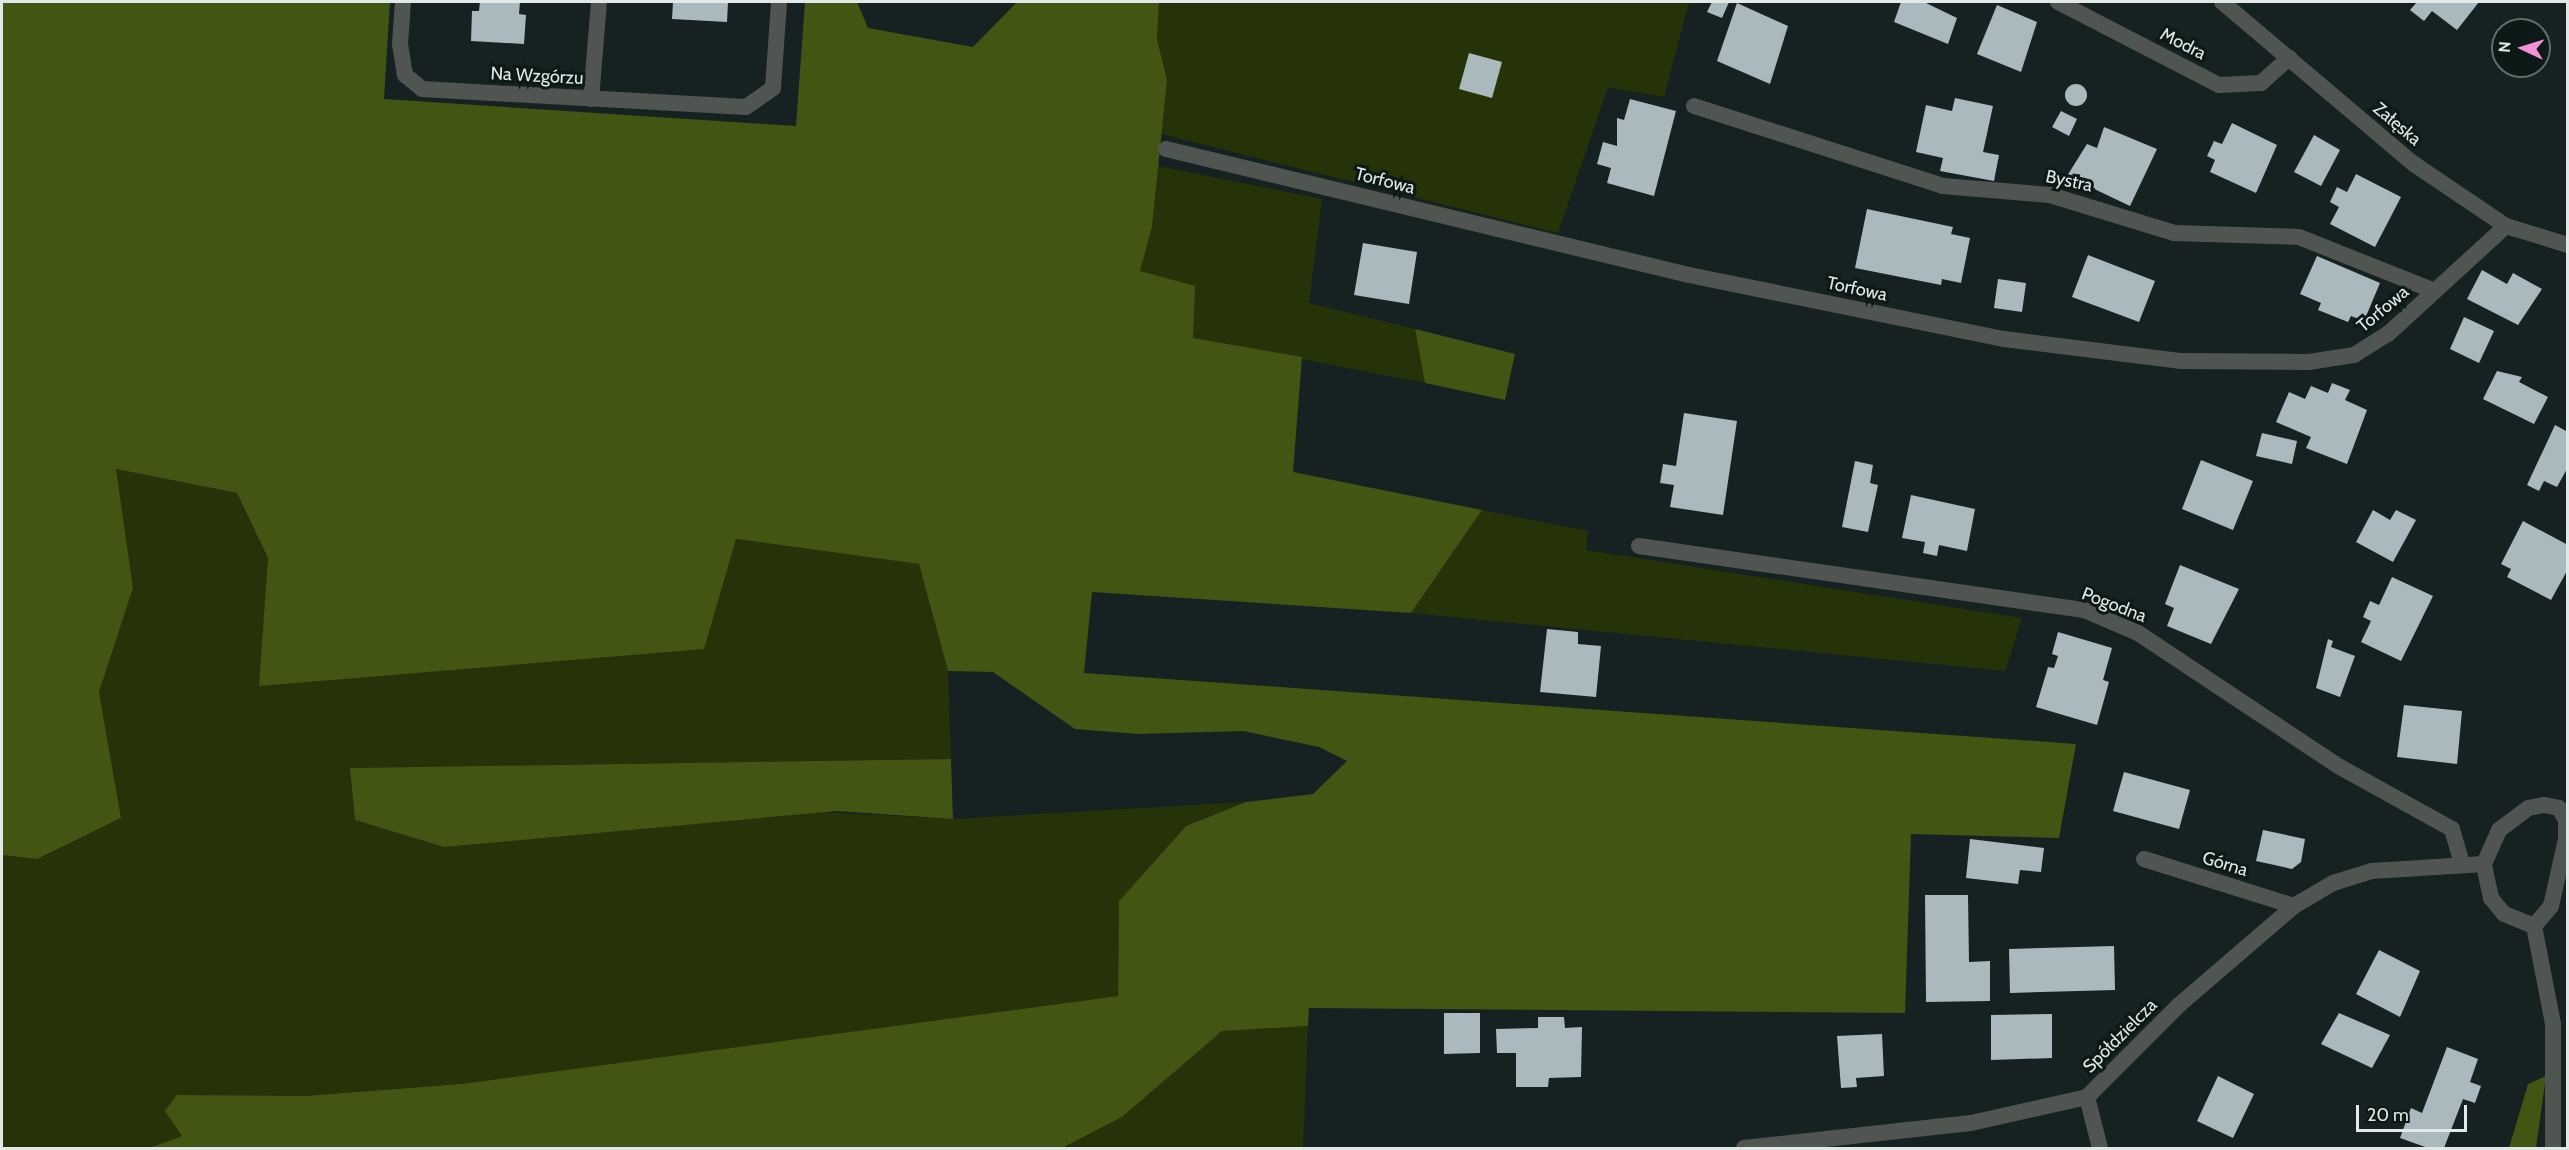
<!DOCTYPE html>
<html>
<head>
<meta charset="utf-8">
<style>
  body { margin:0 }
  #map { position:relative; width:2569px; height:1150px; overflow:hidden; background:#152221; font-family:Cabin,sans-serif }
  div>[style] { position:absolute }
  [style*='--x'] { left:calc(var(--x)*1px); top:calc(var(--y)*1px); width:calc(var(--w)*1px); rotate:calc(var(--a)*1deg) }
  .green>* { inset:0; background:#263308 }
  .forest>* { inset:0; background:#425512 }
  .building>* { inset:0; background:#aab9bd }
  .round { border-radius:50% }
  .minor>* { height:16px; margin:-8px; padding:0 8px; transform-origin:8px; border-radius:8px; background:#505552 }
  span { translate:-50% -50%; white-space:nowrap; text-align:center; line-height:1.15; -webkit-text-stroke:6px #0c1917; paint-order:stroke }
  .street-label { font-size:18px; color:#e0e9e7 }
  .frame { position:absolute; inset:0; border:3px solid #e0e9e7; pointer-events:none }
  .north { position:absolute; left:2491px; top:18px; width:60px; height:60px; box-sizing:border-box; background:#0c1917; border:2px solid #616c6a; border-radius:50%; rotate:274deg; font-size:16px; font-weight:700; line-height:24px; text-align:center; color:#e0e9e7 }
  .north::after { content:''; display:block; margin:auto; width:21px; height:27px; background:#f491d4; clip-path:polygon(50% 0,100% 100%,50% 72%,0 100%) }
  .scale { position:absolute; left:2356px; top:1105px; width:111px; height:27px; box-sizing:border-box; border:3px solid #e0e9e7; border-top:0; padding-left:8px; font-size:18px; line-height:21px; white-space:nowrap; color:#e0e9e7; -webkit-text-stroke:4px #0c1917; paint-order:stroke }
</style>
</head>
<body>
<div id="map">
  <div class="green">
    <div style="clip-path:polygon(1159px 2px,1689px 2px,1664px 97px,1608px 87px,1558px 233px,1161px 134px,1167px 80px,1157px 39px)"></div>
    <div style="clip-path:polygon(1158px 166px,1322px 199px,1309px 303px,1415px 329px,1425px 383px,1193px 338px,1139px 271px,1152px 227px)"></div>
    <div style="clip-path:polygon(115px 469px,237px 493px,268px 558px,260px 686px,736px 539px,919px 564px,948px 671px,951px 759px,350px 768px,355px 820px,444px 847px,821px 812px,953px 819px,1246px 802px,1186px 826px,1119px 901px,1118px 996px,461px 1084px,305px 1096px,177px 1095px,182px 1136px,149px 1148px,2px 1148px,2px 855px,37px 859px,121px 818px,99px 692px,133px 588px)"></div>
    <div style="clip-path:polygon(1482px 510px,1588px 531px,1586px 550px,2022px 618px,2005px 671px,1411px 613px)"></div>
    <div style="clip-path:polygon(1308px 1026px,1303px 1148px,1062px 1148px,1122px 1117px,1222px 1031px)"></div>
  </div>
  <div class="forest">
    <div style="clip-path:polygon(2px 2px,390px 2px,384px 99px,796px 126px,805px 2px,857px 2px,868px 28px,973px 47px,1017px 2px,1159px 2px,1157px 39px,1167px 80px,1152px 227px,1140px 271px,1195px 286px,1193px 338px,1302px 357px,1293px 472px,1482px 510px,1411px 613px,1092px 592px,1084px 673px,2076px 744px,2059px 838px,1911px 834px,1905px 1013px,1309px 1008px,1308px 1026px,1222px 1031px,1122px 1117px,1062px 1148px,149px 1148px,182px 1136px,165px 1111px,177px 1095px,305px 1096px,461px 1084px,1118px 996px,1119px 901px,1186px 826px,1246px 802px,1313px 794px,1347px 761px,1319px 747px,1243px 731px,1138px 734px,1075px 729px,993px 672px,948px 671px,919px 564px,736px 539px,704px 649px,259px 686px,268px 558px,237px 493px,116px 469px,133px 588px,99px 692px,121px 818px,37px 859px,2px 855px)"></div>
    <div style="clip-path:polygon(1415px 329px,1515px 354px,1505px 400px,1425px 383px)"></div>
    <div style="clip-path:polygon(951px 759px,953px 819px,837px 811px,444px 847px,355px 820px,350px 768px)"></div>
    <div style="clip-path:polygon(2546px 1076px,2536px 1148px,2509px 1148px,2528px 1084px)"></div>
  </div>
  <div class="building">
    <div style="clip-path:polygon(480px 2px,520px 2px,519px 14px,526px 15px,524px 44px,471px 41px,472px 11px,479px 11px)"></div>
    <div style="clip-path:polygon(673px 2px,728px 2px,727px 22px,672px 19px)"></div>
    <div style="clip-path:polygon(1712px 2px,1729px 2px,1722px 18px,1707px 12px)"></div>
    <div style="clip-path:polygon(1901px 2px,1924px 2px,1957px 18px,1948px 44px,1894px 22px)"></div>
    <div style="clip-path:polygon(2417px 2px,2479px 2px,2457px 30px,2432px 11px,2424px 21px,2410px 10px)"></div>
    <div style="clip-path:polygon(1737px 3px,1788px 26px,1770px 84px,1717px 61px)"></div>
    <div style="clip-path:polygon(1997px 5px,2037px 22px,2021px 72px,1977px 54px)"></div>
    <div style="clip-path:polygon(1469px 53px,1502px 62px,1492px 98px,1459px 89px)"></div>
    <div class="round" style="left:2065px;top:84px;width:22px;height:22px"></div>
    <div style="clip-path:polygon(1955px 98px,1993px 106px,1983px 152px,1999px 155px,1994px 181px,1940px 171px,1943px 158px,1916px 152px,1926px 105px,1952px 111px)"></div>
    <div style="clip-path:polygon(1630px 99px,1676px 111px,1654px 196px,1607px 183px,1611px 168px,1597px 164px,1603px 142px,1617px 146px,1617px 118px,1624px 120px)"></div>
    <div style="clip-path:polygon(2061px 111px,2077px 119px,2069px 136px,2052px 127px)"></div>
    <div style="clip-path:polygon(2232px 123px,2277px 145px,2256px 193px,2210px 172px,2215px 160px,2207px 156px,2214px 141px,2222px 144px)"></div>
    <div style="clip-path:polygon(2104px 127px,2157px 149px,2130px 206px,2067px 176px,2087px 144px,2097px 148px)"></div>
    <div style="clip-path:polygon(2314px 135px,2340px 150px,2321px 186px,2294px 172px)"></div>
    <div style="clip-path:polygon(2356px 174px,2401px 197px,2375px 247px,2330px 224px,2339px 207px,2330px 202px,2337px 187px,2347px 192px)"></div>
    <div style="clip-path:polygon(1867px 209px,1953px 227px,1951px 234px,1970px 238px,1961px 283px,1942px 279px,1941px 285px,1855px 268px)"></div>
    <div style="clip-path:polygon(1363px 243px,1417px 252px,1409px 304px,1354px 295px)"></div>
    <div style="clip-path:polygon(2088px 255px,2155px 281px,2139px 322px,2072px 297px)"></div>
    <div style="clip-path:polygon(2317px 256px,2380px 283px,2364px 321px,2351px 316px,2348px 322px,2318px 310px,2321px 303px,2300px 294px)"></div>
    <div style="clip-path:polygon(2482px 270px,2507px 284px,2513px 273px,2542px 289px,2518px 325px,2467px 299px)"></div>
    <div style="clip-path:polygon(1998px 279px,2026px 283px,2022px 312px,1994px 308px)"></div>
    <div style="clip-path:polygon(2464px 317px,2494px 331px,2479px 363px,2450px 349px)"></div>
    <div style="clip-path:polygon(2497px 371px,2522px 377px,2519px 382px,2548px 397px,2534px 424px,2483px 399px)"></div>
    <div style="clip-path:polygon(2332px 383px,2350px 390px,2345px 400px,2367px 410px,2347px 464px,2306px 448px,2311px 437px,2276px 422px,2289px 392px,2305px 399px,2311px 386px,2328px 393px)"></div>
    <div style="clip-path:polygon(1684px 413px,1737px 421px,1723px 515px,1670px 507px,1674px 485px,1660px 483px,1663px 464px,1676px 466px)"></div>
    <div style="clip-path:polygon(2555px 425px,2568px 432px,2568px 467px,2557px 487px,2544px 481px,2539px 491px,2527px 485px)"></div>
    <div style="clip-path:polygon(2262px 433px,2297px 441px,2292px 464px,2256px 456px)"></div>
    <div style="clip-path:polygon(2201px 460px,2253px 481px,2233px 530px,2182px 509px)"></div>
    <div style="clip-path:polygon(1855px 461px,1873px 465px,1870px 483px,1878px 485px,1868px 532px,1842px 527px)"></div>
    <div style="clip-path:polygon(1911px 495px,1975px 509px,1967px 551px,1939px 545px,1937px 556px,1923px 553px,1925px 542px,1902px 538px)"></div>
    <div style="clip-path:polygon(2373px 510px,2390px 520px,2396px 510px,2416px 520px,2393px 562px,2356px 542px)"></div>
    <div style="clip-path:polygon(2523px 521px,2568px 545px,2568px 569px,2551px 600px,2507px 577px,2511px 569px,2501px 564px)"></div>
    <div style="clip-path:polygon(2180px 565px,2239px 589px,2211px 644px,2167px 626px,2174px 608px,2165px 604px)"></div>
    <div style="clip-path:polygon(2392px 577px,2433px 596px,2401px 661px,2361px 642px,2371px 621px,2363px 617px,2370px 601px,2379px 605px)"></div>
    <div style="clip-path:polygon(1547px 629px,1578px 632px,1578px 644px,1601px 646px,1596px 697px,1540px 692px)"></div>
    <div style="clip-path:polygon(2058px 632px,2112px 648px,2103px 680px,2109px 682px,2097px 725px,2036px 707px,2048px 667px,2054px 668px,2058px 656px,2052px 654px)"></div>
    <div style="clip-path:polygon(2328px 639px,2333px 641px,2331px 647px,2355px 656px,2340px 697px,2316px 688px)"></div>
    <div style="clip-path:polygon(2404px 705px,2462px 711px,2457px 764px,2397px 757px)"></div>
    <div style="clip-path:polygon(2124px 772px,2190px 790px,2179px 829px,2113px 811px)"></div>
    <div style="clip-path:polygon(2263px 830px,2305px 839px,2301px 862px,2292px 869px,2256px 861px)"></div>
    <div style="clip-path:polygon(1970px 839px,2044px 848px,2041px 872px,2020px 870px,2018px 884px,1966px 878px)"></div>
    <div style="clip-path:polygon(1925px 895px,1968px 895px,1969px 962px,1990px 961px,1990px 1001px,1926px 1002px)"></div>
    <div style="clip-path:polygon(2114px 946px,2115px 990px,2010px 993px,2009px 949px)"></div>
    <div style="clip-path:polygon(2379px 950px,2420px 971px,2400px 1017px,2356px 994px)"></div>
    <div style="clip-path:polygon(1444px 1013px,1480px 1013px,1480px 1053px,1444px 1054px)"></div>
    <div style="clip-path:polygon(2339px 1013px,2390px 1035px,2372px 1068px,2321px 1044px)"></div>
    <div style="clip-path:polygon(2052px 1014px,2052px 1058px,1991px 1060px,1991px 1015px)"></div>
    <div style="clip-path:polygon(1538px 1017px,1564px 1017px,1565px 1028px,1582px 1027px,1581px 1077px,1549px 1078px,1548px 1087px,1516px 1087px,1516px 1053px,1497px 1053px,1496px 1029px,1538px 1028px)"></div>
    <div style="clip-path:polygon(1882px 1034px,1884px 1076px,1856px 1078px,1857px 1087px,1841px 1088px,1837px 1036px)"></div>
    <div style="clip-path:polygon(2447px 1047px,2478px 1059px,2470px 1082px,2481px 1086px,2475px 1103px,2463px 1099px,2444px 1148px,2428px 1148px,2400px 1138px,2411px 1108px,2422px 1113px)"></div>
    <div style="clip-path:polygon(2218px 1076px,2254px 1094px,2233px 1138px,2197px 1121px)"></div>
  </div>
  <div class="minor">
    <div style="--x:403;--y:2;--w:42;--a:94.1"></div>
    <div style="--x:400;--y:44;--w:31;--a:81"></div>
    <div style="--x:405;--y:75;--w:22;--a:39"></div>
    <div style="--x:422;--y:89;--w:324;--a:3.2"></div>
    <div style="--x:746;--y:107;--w:33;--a:-35"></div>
    <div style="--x:773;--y:88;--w:86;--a:-86"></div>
    <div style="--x:2058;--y:2;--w:181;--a:27.3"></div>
    <div style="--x:2219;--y:85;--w:42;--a:-2.7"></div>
    <div style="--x:2261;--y:83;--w:38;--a:-42"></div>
    <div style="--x:2222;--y:2;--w:251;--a:40.2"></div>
    <div style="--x:2414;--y:164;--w:111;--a:34"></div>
    <div style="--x:2506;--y:226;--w:65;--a:17"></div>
    <div style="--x:591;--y:99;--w:97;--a:-85.3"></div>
    <div style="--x:1694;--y:106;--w:262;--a:17.8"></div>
    <div style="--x:1943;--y:186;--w:107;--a:4.8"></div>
    <div style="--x:2050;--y:195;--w:130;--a:17"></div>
    <div style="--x:2174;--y:233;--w:125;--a:1.8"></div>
    <div style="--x:2299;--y:237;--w:146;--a:21.7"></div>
    <div style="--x:1166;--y:149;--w:538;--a:13.55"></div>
    <div style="--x:1689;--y:275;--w:321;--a:11.5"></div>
    <div style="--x:2004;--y:339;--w:177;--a:7.1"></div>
    <div style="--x:2180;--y:361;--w:129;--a:0.4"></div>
    <div style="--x:2309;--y:362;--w:46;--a:-8.8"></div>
    <div style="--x:2354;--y:355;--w:40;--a:-32"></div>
    <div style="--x:2388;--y:334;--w:160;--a:-42.5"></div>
    <div style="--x:1639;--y:546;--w:450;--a:8.2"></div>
    <div style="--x:2084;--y:610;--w:59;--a:23.1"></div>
    <div style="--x:2138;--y:633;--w:242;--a:33.6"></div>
    <div style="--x:2340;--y:767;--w:128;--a:29"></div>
    <div style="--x:2452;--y:829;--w:35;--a:74"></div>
    <div style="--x:2544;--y:805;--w:15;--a:11"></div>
    <div style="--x:2559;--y:808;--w:14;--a:60"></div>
    <div style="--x:2566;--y:820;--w:19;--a:90"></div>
    <div style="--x:2566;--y:839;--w:69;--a:102.6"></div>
    <div style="--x:2551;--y:906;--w:26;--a:130"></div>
    <div style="--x:2534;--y:926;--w:32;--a:-158"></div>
    <div style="--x:2504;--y:914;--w:21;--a:-129"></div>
    <div style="--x:2491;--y:898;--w:35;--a:-102"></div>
    <div style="--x:2484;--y:864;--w:37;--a:-66"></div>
    <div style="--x:2499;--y:830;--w:36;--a:-37"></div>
    <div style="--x:2528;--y:808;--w:16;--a:-11"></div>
    <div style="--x:2144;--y:859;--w:157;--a:17.4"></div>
    <div style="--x:2534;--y:926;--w:100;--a:79"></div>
    <div style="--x:2553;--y:1024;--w:124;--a:90"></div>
    <div style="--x:2087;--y:1097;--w:53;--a:75.7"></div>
    <div style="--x:1744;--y:1148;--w:228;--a:-6.3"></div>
    <div style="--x:1971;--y:1123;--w:119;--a:-12.6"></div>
    <div style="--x:2087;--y:1097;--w:130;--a:-45"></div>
    <div style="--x:2179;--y:1005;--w:152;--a:-40.7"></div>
    <div style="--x:2294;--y:906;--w:45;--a:-30.5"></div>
    <div style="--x:2333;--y:883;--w:41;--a:-17.1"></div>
    <div style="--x:2372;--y:871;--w:112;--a:-3.6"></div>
  </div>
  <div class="street-label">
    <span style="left:2183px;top:44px;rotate:27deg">Modra</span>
    <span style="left:537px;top:76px;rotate:3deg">Na Wzgórzu</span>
    <span style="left:2397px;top:124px;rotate:40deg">Załęska</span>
    <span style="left:1385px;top:181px;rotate:14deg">Torfowa</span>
    <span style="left:2069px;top:181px;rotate:12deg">Bystra</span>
    <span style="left:1857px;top:289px;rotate:12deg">Torfowa</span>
    <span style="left:2383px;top:309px;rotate:-40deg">Torfowa</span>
    <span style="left:2114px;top:605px;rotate:21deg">Pogodna</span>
    <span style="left:2225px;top:864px;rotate:17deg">Górna</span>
    <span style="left:2120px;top:1036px;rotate:-45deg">Spółdzielcza</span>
  </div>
  <div class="frame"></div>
  <div class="north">N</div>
  <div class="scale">20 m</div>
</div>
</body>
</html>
